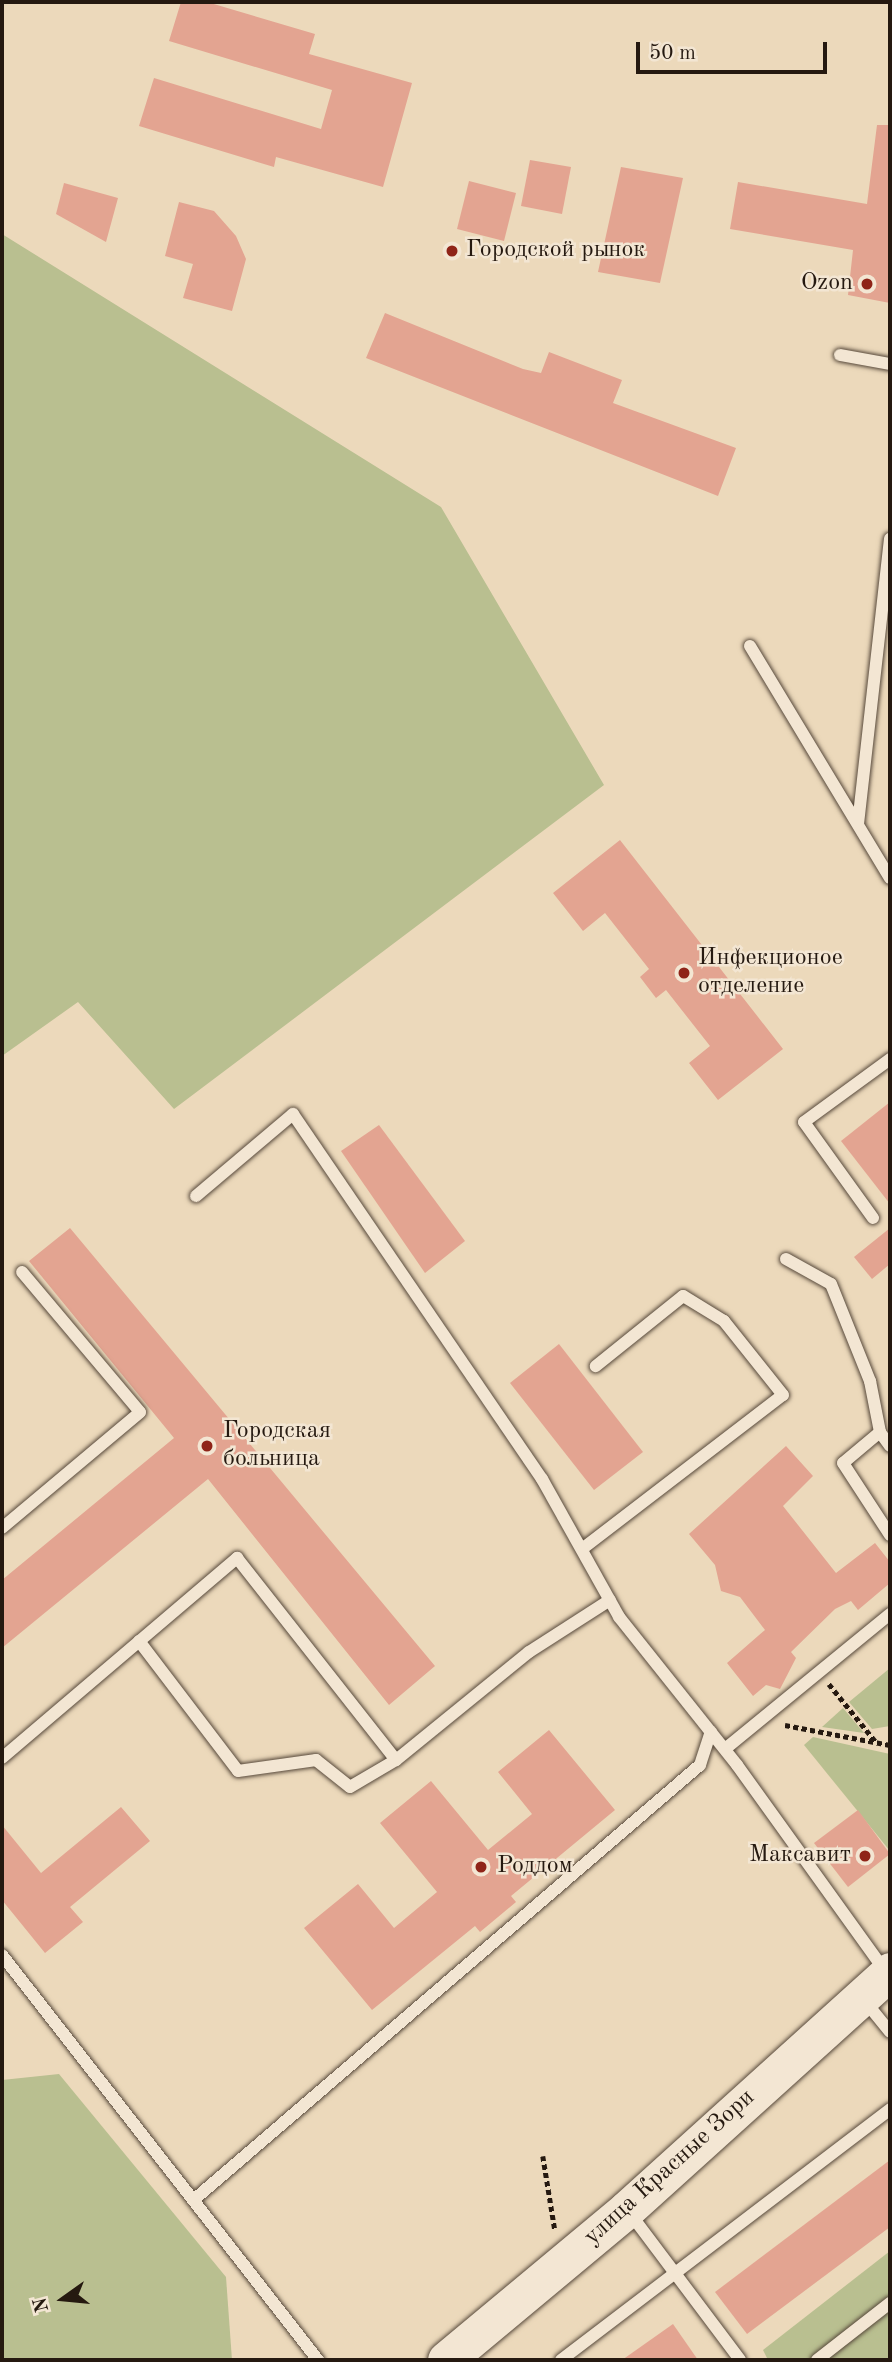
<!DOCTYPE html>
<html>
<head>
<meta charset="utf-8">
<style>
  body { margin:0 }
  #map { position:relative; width:892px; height:2362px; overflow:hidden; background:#ecd9bb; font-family:"Old Standard TT",serif }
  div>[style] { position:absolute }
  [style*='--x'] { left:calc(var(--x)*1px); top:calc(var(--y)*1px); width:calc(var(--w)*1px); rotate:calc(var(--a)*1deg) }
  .green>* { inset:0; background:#b9bf90 }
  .building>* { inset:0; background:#e3a491 }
  .path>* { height:4.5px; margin-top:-2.25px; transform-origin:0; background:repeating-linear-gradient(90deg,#251910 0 5px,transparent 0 8.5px) }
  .roads { filter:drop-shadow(0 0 2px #57493b) drop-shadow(0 0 2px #57493b) }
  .service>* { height:12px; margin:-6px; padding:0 6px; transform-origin:6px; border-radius:6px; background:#f3e6d3 }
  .secondary>* { height:37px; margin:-18.5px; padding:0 18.5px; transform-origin:18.5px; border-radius:18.5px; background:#f3e6d3 }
  .dots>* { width:19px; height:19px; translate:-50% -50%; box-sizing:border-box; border:4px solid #f3e6d3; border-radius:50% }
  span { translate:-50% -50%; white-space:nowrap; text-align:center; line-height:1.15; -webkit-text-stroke:5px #f3e6d3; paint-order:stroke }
  .poi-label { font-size:24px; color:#251910 }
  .left { translate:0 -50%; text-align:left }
  .right { translate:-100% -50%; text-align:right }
  .street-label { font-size:24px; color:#251910 }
  .frame { position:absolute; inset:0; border:4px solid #251910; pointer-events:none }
  .north { position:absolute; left:28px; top:2264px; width:70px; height:70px; -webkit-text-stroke:5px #f3e6d3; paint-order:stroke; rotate:255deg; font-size:19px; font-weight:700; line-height:28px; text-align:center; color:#251910 }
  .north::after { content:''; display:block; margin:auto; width:24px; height:32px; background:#251910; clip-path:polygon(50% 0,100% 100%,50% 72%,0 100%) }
  .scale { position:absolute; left:636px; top:42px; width:191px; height:32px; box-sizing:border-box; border:4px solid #251910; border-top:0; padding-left:9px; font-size:21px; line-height:24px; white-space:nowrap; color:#251910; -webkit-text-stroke:5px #f3e6d3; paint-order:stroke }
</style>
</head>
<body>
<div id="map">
  <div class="green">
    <div style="clip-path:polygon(2px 234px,441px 507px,604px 785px,174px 1109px,78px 1002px,2px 1056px)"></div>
    <div style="clip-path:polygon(890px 1668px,890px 1726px,872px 1729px,849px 1702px)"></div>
    <div style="clip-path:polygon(843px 1708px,864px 1733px,822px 1727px)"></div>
    <div style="clip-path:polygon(813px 1737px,890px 1754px,890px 1851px,804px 1745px)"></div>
    <div style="clip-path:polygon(59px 2074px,226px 2277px,232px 2360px,2px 2360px,2px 2080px)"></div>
    <div style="clip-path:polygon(890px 2251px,890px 2360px,768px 2360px,763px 2350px)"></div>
  </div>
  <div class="building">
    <div style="clip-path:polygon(181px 2px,207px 2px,315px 34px,309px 54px,412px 83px,383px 187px,276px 157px,274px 167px,139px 126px,154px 78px,321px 129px,332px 90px,169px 41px)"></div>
    <div style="clip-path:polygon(877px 125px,890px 125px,890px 303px,848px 295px,853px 250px,730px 229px,738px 182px,867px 204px)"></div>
    <div style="clip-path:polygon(530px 160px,571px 167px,562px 214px,521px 206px)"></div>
    <div style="clip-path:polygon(621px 167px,683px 178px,660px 283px,598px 272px)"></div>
    <div style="clip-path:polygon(469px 181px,516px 193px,504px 241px,457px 229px)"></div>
    <div style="clip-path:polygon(64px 183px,118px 198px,106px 242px,56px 214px)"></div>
    <div style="clip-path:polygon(179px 202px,214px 211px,236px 236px,246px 259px,232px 311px,183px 298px,193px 264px,165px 256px)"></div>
    <div style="clip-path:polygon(385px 313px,523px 369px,541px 373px,549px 352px,622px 380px,613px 403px,736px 448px,718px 496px,366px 358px)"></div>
    <div style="clip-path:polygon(620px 840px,783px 1049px,718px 1100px,689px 1063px,710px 1046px,666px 990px,656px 998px,640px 977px,649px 969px,605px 913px,583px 931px,553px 893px)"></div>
    <div style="clip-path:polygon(890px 1102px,890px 1204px,841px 1141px)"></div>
    <div style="clip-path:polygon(379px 1125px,465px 1241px,425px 1273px,341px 1151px)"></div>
    <div style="clip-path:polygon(70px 1228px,435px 1666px,389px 1705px,208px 1479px,2px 1648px,2px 1580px,174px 1438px,29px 1261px)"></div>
    <div style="clip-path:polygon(890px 1228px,890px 1264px,872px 1279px,854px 1257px)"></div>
    <div style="clip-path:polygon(559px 1344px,643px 1452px,594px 1490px,510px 1383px)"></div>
    <div style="clip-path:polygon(786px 1446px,813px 1476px,783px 1506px,836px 1573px,875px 1543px,890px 1562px,890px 1583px,858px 1610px,851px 1601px,835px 1609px,791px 1652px,796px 1658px,780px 1689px,766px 1685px,753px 1696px,727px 1663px,765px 1630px,740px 1597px,721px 1591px,715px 1565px,689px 1534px)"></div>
    <div style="clip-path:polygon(549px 1730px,615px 1810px,511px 1896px,516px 1902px,480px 1932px,475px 1926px,372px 2010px,304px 1928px,358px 1884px,394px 1928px,437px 1892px,380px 1823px,431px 1781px,488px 1850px,532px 1814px,498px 1772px)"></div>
    <div style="clip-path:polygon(121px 1807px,150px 1841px,70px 1907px,83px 1922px,45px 1953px,2px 1900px,2px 1825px,41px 1873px)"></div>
    <div style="clip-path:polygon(858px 1810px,890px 1854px,848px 1887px,814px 1843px)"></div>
    <div style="clip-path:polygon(890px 2160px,890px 2227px,747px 2334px,715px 2292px)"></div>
    <div style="clip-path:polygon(673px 2324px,698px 2360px,622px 2360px)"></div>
  </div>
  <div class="path">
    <div style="--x:829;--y:1684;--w:75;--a:51"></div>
    <div style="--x:785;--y:1725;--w:107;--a:10.8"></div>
    <div style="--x:543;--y:2156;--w:75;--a:80.8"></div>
  </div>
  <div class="roads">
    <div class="service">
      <div style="--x:840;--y:355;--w:51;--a:10.2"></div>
      <div style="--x:750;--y:646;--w:271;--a:58.9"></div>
      <div style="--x:858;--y:824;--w:287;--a:-83.6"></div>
      <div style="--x:196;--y:1196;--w:127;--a:-40.2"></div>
      <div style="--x:293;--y:1114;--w:442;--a:55.7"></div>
      <div style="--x:542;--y:1479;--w:158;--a:60.8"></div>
      <div style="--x:619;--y:1617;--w:189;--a:51.4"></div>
      <div style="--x:737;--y:1765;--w:254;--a:54.3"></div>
      <div style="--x:873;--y:1218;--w:118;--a:-125.7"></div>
      <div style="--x:804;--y:1122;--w:107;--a:-36.2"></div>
      <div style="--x:786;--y:1259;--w:51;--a:29.1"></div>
      <div style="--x:831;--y:1284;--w:105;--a:68.1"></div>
      <div style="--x:870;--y:1381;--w:52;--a:78.9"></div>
      <div style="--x:890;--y:1446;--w:17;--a:-126"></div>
      <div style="--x:880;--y:1432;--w:48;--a:140"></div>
      <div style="--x:843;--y:1463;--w:86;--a:56.9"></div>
      <div style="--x:2;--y:1528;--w:180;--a:-40"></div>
      <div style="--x:140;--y:1412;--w:183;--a:-130.1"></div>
      <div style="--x:582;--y:1549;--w:253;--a:-37.5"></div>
      <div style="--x:783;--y:1395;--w:95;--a:-128.6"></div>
      <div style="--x:724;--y:1321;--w:48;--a:-148.6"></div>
      <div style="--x:683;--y:1296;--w:112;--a:141.2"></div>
      <div style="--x:139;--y:1641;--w:163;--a:52.7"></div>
      <div style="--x:238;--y:1771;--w:79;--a:-8"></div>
      <div style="--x:316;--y:1760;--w:43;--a:38.5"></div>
      <div style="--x:350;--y:1787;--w:53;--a:-30.4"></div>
      <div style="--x:725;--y:1749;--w:213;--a:-39.3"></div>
      <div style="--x:2;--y:1758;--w:309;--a:-40.4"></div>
      <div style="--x:237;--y:1558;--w:257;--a:51.8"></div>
      <div style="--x:396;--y:1760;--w:171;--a:-39.1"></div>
      <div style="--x:529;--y:1652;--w:96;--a:-32.7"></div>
      <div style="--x:2;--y:1955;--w:514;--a:52.04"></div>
      <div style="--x:864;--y:2000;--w:41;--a:50.9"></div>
      <div style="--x:197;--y:2197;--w:663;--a:-40.66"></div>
      <div style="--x:700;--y:1765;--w:35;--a:-72"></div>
      <div style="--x:629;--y:2212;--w:185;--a:53.1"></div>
      <div style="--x:561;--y:2360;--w:414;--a:-37.3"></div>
      <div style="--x:817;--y:2360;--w:93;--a:-38"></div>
    </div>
    <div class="secondary">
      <div style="--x:446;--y:2360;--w:236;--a:-39.8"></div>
      <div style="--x:627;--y:2209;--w:355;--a:-42.1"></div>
    </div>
  </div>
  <div class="dots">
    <div style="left:452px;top:251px;background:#8f2418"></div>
    <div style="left:867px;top:284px;background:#8f2418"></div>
    <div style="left:684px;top:973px;background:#8f2418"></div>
    <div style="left:207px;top:1446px;background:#8f2418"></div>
    <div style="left:865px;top:1856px;background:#8f2418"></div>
    <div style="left:481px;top:1867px;background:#8f2418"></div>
  </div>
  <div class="poi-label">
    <span class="left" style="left:466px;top:251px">Городской рынок</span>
    <span class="right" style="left:853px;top:284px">Ozon</span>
    <span class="left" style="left:698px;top:973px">Инфекционое<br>отделение</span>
    <span class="left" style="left:223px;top:1446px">Городская<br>больница</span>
    <span class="right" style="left:851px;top:1856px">Максавит</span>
    <span class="left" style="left:497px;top:1867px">Роддом</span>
  </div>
  <div class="street-label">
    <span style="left:670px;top:2168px;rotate:-42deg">улица Красные Зори</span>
  </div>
  <div class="frame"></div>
  <div class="north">N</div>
  <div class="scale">50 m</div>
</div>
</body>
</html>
